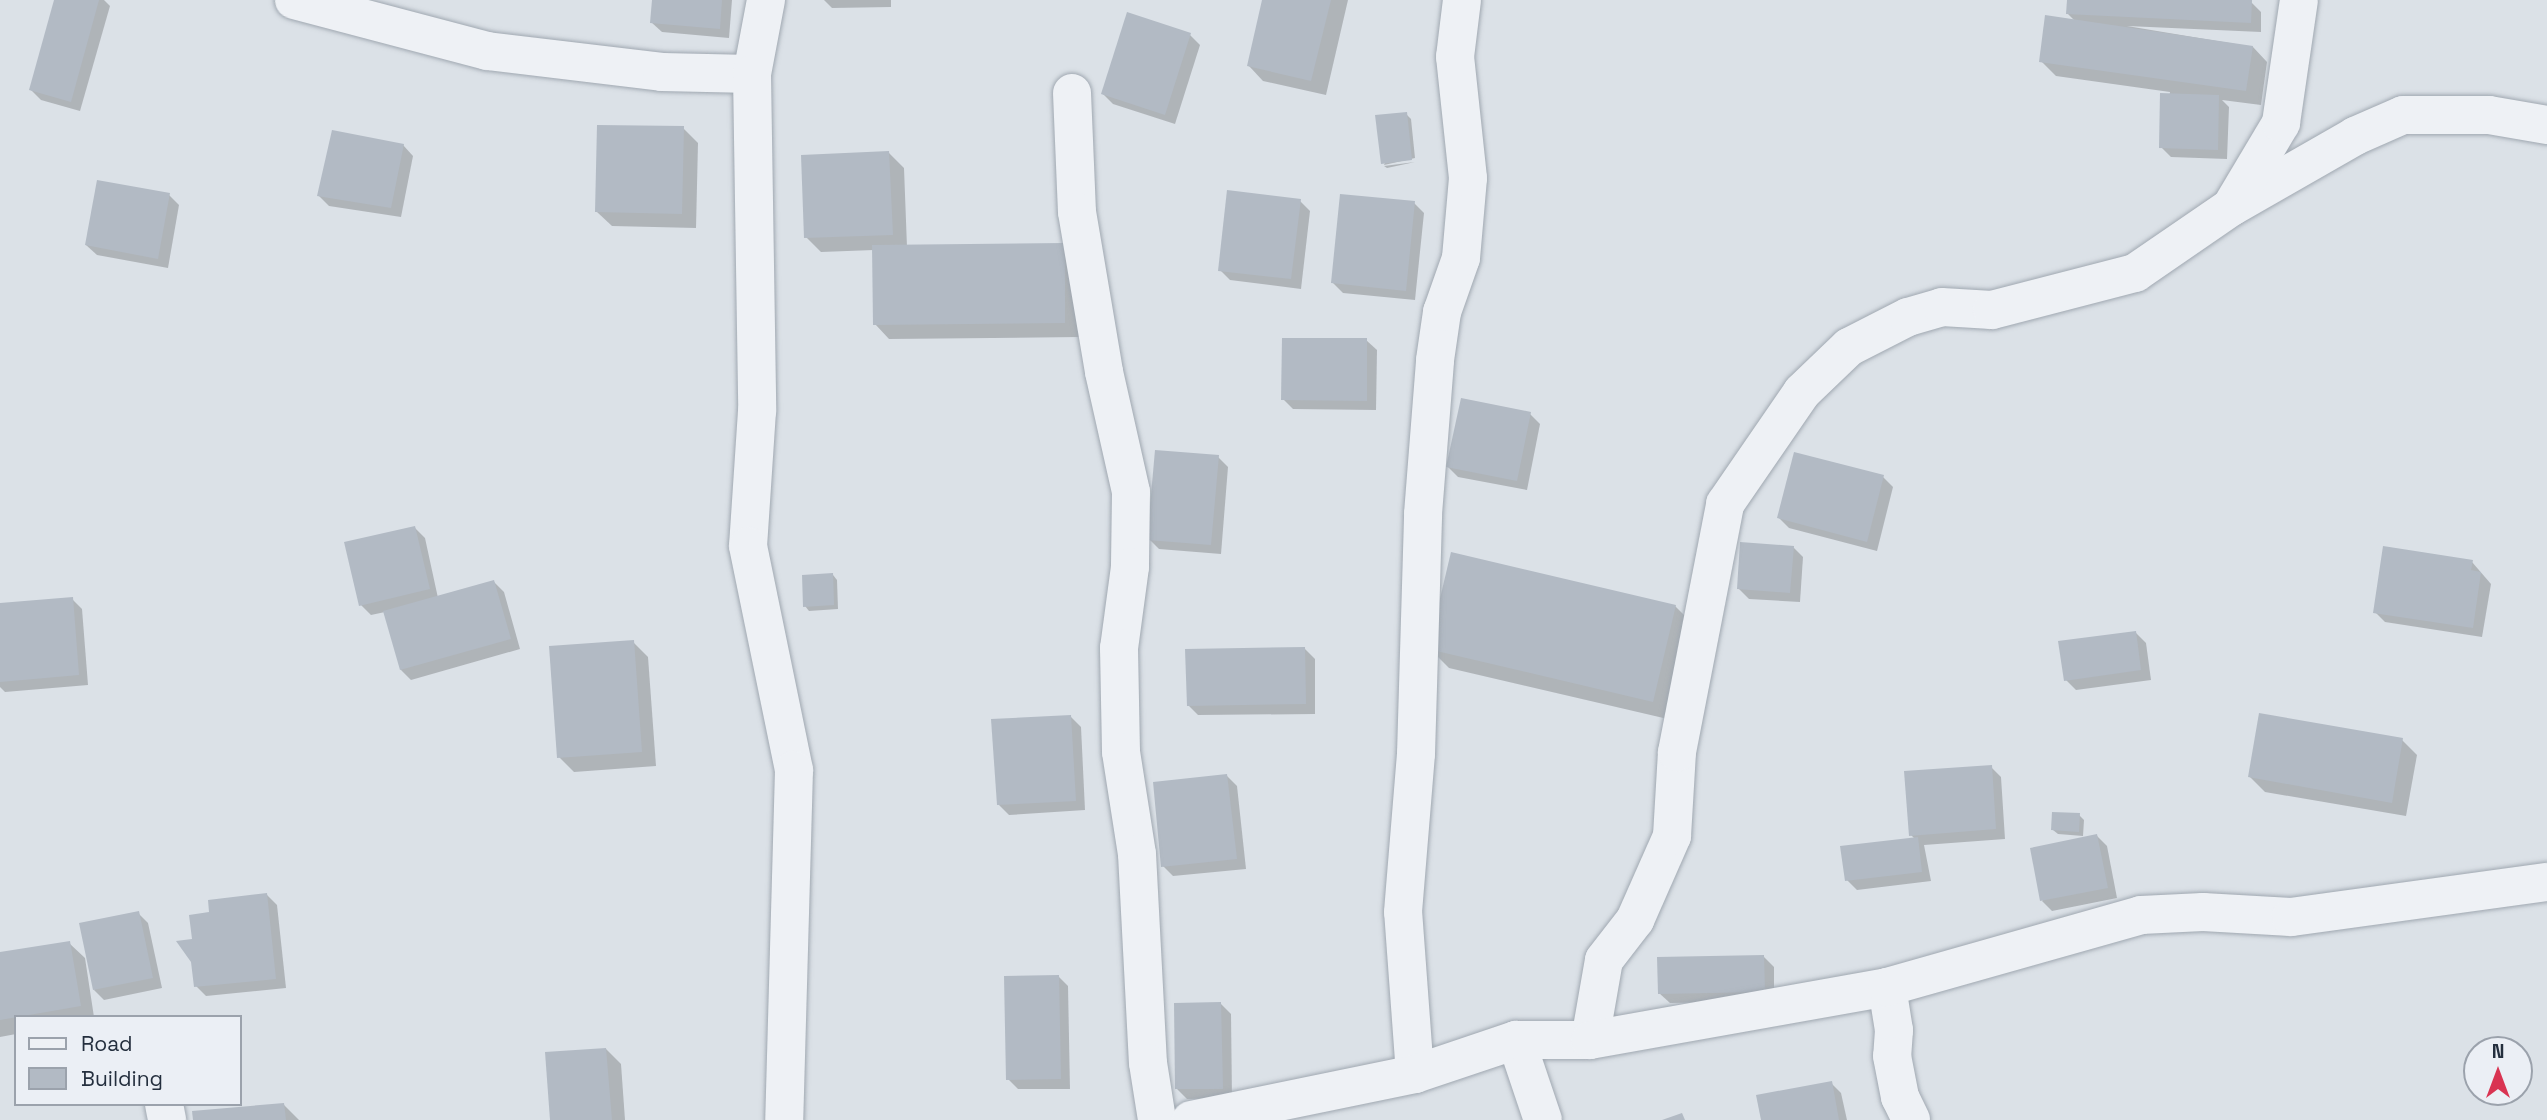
<!DOCTYPE html>
<html>
<head>
<meta charset="utf-8">
<style>
  body { margin:0 }
  #map { position:relative; width:2547px; height:1120px; overflow:hidden; background:#dbe1e7; font-family:"Space Grotesk",sans-serif }
  div>[style] { position:absolute }
  [style*='--x'] { left:calc(var(--x)*1px); top:calc(var(--y)*1px); width:calc(var(--w)*1px); rotate:calc(var(--a)*1deg) }
  .shadow>* { inset:0; background:#0003 }
  .building>* { inset:0; background:#b2bac4 }
  .roads { filter:drop-shadow(0 0 2px #a0a8b1) drop-shadow(0 0 2px #a0a8b1) }
  .minor>* { height:38px; margin:-19px; padding:0 19px; transform-origin:19px; border-radius:19px; background:#eef1f5 }
  span { translate:-50% -50%; white-space:nowrap; text-align:center; line-height:1.15; -webkit-text-stroke:7px #ebeff5; paint-order:stroke }
  .legend { position:absolute; left:14px; top:1015px; width:228px; height:91px; box-sizing:border-box; background:#ebeff5; border:2px solid #9ba2ac; margin:0; padding:9px 12px; list-style:none; font-size:21px; color:#242f3e }
  .legend li { display:flex; align-items:center; gap:14px; height:35px }
  .legend b { width:35px; border:2px solid #9ba2ac }
  .north { position:absolute; left:2463px; top:1036px; width:70px; height:70px; box-sizing:border-box; background:#ebeff5; border:2px solid #9ba2ac; border-radius:50%; rotate:0deg; font-size:19px; font-weight:700; line-height:28px; text-align:center; color:#242f3e }
  .north::after { content:''; display:block; margin:auto; width:24px; height:32px; background:#d93452; clip-path:polygon(50% 0,100% 100%,50% 72%,0 100%) }
</style>
</head>
<body>
<div id="map">
  <div class="shadow">
    <div style="clip-path:polygon(56px 0,104px 0,110px 6px,80px 111px,41px 100px,31px 90px)"></div>
    <div style="clip-path:polygon(653px 0,732px 0,729px 38px,662px 32px,651px 22px)"></div>
    <div style="clip-path:polygon(824px 0,891px 0,891px 7px,832px 8px)"></div>
    <div style="clip-path:polygon(1264px 0,1348px 0,1326px 95px,1263px 81px,1249px 66px)"></div>
    <div style="clip-path:polygon(2069px 0,2251px 2px,2261px 12px,2261px 32px,2127px 26px,2253px 47px,2267px 62px,2261px 105px,2222px 100px,2229px 107px,2227px 159px,2171px 157px,2161px 147px,2170px 92px,2056px 76px,2041px 61px,2075px 21px,2068px 14px)"></div>
    <div style="clip-path:polygon(1190px 35px,1200px 45px,1175px 124px,1113px 104px,1103px 94px)"></div>
    <div style="clip-path:polygon(1406px 114px,1411px 119px,1415px 158px,1384px 165px)"></div>
    <div style="clip-path:polygon(683px 128px,698px 143px,696px 228px,612px 226px,597px 212px)"></div>
    <div style="clip-path:polygon(403px 145px,413px 156px,401px 217px,329px 206px,319px 196px)"></div>
    <div style="clip-path:polygon(889px 153px,904px 168px,907px 247px,1064px 245px,1080px 337px,889px 339px,875px 324px,874px 250px,821px 252px,806px 237px)"></div>
    <div style="clip-path:polygon(1415px 162px,1387px 168px,1384px 166px)"></div>
    <div style="clip-path:polygon(169px 195px,179px 205px,168px 268px,97px 255px,86px 245px)"></div>
    <div style="clip-path:polygon(1300px 201px,1310px 211px,1301px 289px,1230px 280px,1220px 270px)"></div>
    <div style="clip-path:polygon(1414px 203px,1424px 213px,1415px 300px,1343px 293px,1333px 283px)"></div>
    <div style="clip-path:polygon(1366px 340px,1377px 350px,1376px 410px,1293px 409px,1283px 399px)"></div>
    <div style="clip-path:polygon(1530px 414px,1540px 424px,1527px 490px,1458px 477px,1448px 467px)"></div>
    <div style="clip-path:polygon(1218px 457px,1228px 467px,1221px 554px,1159px 549px,1149px 539px)"></div>
    <div style="clip-path:polygon(1883px 477px,1893px 487px,1877px 551px,1789px 528px,1779px 518px)"></div>
    <div style="clip-path:polygon(415px 528px,425px 538px,438px 598px,494px 582px,504px 592px,520px 649px,411px 680px,401px 670px,385px 612px,371px 615px,361px 605px)"></div>
    <div style="clip-path:polygon(1793px 547px,1803px 557px,1800px 602px,1749px 599px,1739px 589px)"></div>
    <div style="clip-path:polygon(2472px 562px,2491px 584px,2482px 637px,2385px 622px,2375px 612px)"></div>
    <div style="clip-path:polygon(833px 575px,837px 580px,838px 609px,809px 611px,805px 606px)"></div>
    <div style="clip-path:polygon(72px 599px,82px 609px,88px 685px,5px 692px,0 687px,0 605px)"></div>
    <div style="clip-path:polygon(1675px 606px,1694px 625px,1672px 720px,1449px 668px,1430px 649px)"></div>
    <div style="clip-path:polygon(2135px 632px,2146px 643px,2151px 680px,2076px 690px,2066px 680px)"></div>
    <div style="clip-path:polygon(633px 642px,648px 657px,656px 766px,574px 772px,559px 757px)"></div>
    <div style="clip-path:polygon(1305px 649px,1315px 659px,1315px 714px,1198px 715px,1188px 705px)"></div>
    <div style="clip-path:polygon(1071px 717px,1081px 727px,1085px 810px,1009px 815px,998px 804px)"></div>
    <div style="clip-path:polygon(2402px 740px,2417px 755px,2406px 816px,2265px 792px,2250px 777px)"></div>
    <div style="clip-path:polygon(1991px 767px,2001px 777px,2005px 839px,1924px 845px,1931px 881px,1857px 890px,1847px 880px,1915px 839px,1911px 835px)"></div>
    <div style="clip-path:polygon(1227px 776px,1237px 786px,1246px 869px,1173px 876px,1163px 866px)"></div>
    <div style="clip-path:polygon(2079px 815px,2084px 820px,2083px 836px,2058px 834px,2053px 830px)"></div>
    <div style="clip-path:polygon(2097px 836px,2107px 846px,2117px 898px,2052px 911px,2042px 901px)"></div>
    <div style="clip-path:polygon(267px 895px,277px 905px,286px 988px,206px 996px,196px 986px,211px 914px)"></div>
    <div style="clip-path:polygon(138px 913px,148px 923px,162px 988px,104px 1000px,94px 990px)"></div>
    <div style="clip-path:polygon(69px 943px,85px 958px,94px 1017px,16px 1017px,16px 1034px,0 1037px,0 954px)"></div>
    <div style="clip-path:polygon(1764px 957px,1774px 967px,1774px 1001px,1670px 1003px,1659px 993px)"></div>
    <div style="clip-path:polygon(1058px 976px,1068px 986px,1070px 1089px,1018px 1089px,1008px 1079px)"></div>
    <div style="clip-path:polygon(1221px 1004px,1231px 1014px,1232px 1098px,1187px 1099px,1177px 1089px)"></div>
    <div style="clip-path:polygon(606px 1049px,621px 1064px,625px 1120px,552px 1120px)"></div>
    <div style="clip-path:polygon(1831px 1083px,1841px 1093px,1847px 1120px,1762px 1120px)"></div>
    <div style="clip-path:polygon(284px 1105px,299px 1120px,194px 1120px)"></div>
  </div>
  <div class="building">
    <div style="clip-path:polygon(54px 0,99px 0,71px 102px,29px 90px)"></div>
    <div style="clip-path:polygon(652px 0,722px 0,720px 29px,650px 23px)"></div>
    <div style="clip-path:polygon(1262px 0,1331px 0,1311px 81px,1247px 66px)"></div>
    <div style="clip-path:polygon(2067px 0,2252px 0,2251px 23px,2066px 14px)"></div>
    <div style="clip-path:polygon(1127px 12px,1191px 33px,1165px 115px,1101px 94px)"></div>
    <div style="clip-path:polygon(2045px 15px,2253px 46px,2246px 91px,2039px 62px)"></div>
    <div style="clip-path:polygon(2160px 93px,2219px 95px,2218px 150px,2159px 148px)"></div>
    <div style="clip-path:polygon(1407px 112px,1412px 160px,1381px 164px,1375px 115px)"></div>
    <div style="clip-path:polygon(597px 125px,684px 126px,682px 214px,595px 212px)"></div>
    <div style="clip-path:polygon(332px 130px,404px 144px,391px 208px,317px 196px)"></div>
    <div style="clip-path:polygon(889px 151px,893px 235px,804px 238px,801px 155px)"></div>
    <div style="clip-path:polygon(97px 180px,170px 193px,158px 259px,85px 245px)"></div>
    <div style="clip-path:polygon(1227px 190px,1301px 199px,1291px 279px,1218px 271px)"></div>
    <div style="clip-path:polygon(1340px 194px,1415px 201px,1406px 291px,1331px 283px)"></div>
    <div style="clip-path:polygon(1065px 243px,1065px 323px,873px 325px,872px 245px)"></div>
    <div style="clip-path:polygon(1282px 338px,1367px 338px,1367px 401px,1281px 400px)"></div>
    <div style="clip-path:polygon(1461px 398px,1531px 412px,1517px 481px,1446px 467px)"></div>
    <div style="clip-path:polygon(1155px 450px,1219px 455px,1211px 545px,1147px 540px)"></div>
    <div style="clip-path:polygon(1794px 452px,1884px 475px,1867px 542px,1777px 518px)"></div>
    <div style="clip-path:polygon(415px 526px,430px 589px,359px 606px,344px 542px)"></div>
    <div style="clip-path:polygon(1740px 542px,1794px 546px,1790px 593px,1737px 589px)"></div>
    <div style="clip-path:polygon(2383px 546px,2473px 560px,2471px 570px,2481px 572px,2473px 628px,2373px 613px)"></div>
    <div style="clip-path:polygon(1451px 552px,1676px 605px,1653px 702px,1428px 649px)"></div>
    <div style="clip-path:polygon(833px 573px,834px 605px,803px 607px,802px 575px)"></div>
    <div style="clip-path:polygon(494px 580px,511px 639px,400px 670px,383px 611px)"></div>
    <div style="clip-path:polygon(73px 597px,79px 675px,0 682px,0 603px)"></div>
    <div style="clip-path:polygon(2136px 631px,2141px 670px,2064px 681px,2058px 641px)"></div>
    <div style="clip-path:polygon(634px 640px,642px 752px,557px 758px,549px 646px)"></div>
    <div style="clip-path:polygon(1305px 647px,1306px 704px,1187px 706px,1185px 649px)"></div>
    <div style="clip-path:polygon(2259px 713px,2403px 738px,2392px 803px,2248px 777px)"></div>
    <div style="clip-path:polygon(1071px 715px,1076px 801px,997px 805px,991px 719px)"></div>
    <div style="clip-path:polygon(1992px 765px,1996px 829px,1909px 836px,1904px 771px)"></div>
    <div style="clip-path:polygon(1227px 774px,1237px 859px,1161px 867px,1153px 782px)"></div>
    <div style="clip-path:polygon(2052px 812px,2080px 813px,2079px 832px,2051px 830px)"></div>
    <div style="clip-path:polygon(2097px 834px,2108px 888px,2040px 901px,2030px 848px)"></div>
    <div style="clip-path:polygon(1918px 837px,1922px 872px,1845px 881px,1840px 846px)"></div>
    <div style="clip-path:polygon(267px 893px,276px 979px,194px 987px,191px 962px,176px 941px,192px 939px,189px 915px,209px 912px,208px 900px)"></div>
    <div style="clip-path:polygon(139px 911px,153px 978px,93px 990px,79px 923px)"></div>
    <div style="clip-path:polygon(70px 941px,81px 1006px,0 1020px,0 952px)"></div>
    <div style="clip-path:polygon(1764px 955px,1765px 992px,1658px 994px,1657px 957px)"></div>
    <div style="clip-path:polygon(1059px 975px,1061px 1079px,1006px 1080px,1004px 976px)"></div>
    <div style="clip-path:polygon(1221px 1002px,1223px 1089px,1175px 1089px,1174px 1003px)"></div>
    <div style="clip-path:polygon(606px 1048px,612px 1120px,550px 1120px,545px 1052px)"></div>
    <div style="clip-path:polygon(1832px 1081px,1839px 1120px,1761px 1120px,1756px 1095px)"></div>
    <div style="clip-path:polygon(284px 1103px,286px 1120px,193px 1120px,192px 1111px)"></div>
    <div style="clip-path:polygon(1682px 1113px,1685px 1120px,1662px 1120px)"></div>
  </div>
  <div class="roads">
    <div class="minor">
      <div style="--x:294;--y:0;--w:200;--a:14.8"></div>
      <div style="--x:487;--y:51;--w:176;--a:6.8"></div>
      <div style="--x:662;--y:72;--w:90;--a:1.3"></div>
      <div style="--x:766;--y:0;--w:75;--a:100.7"></div>
      <div style="--x:752;--y:74;--w:337;--a:89.1"></div>
      <div style="--x:757;--y:411;--w:135;--a:93.8"></div>
      <div style="--x:748;--y:546;--w:229;--a:78.4"></div>
      <div style="--x:794;--y:770;--w:350;--a:91.6"></div>
      <div style="--x:1072;--y:93;--w:119;--a:87.6"></div>
      <div style="--x:1077;--y:212;--w:162;--a:80.4"></div>
      <div style="--x:1104;--y:372;--w:123;--a:77.3"></div>
      <div style="--x:1131;--y:492;--w:75;--a:90.8"></div>
      <div style="--x:1130;--y:567;--w:82;--a:97.7"></div>
      <div style="--x:1119;--y:648;--w:104;--a:88.9"></div>
      <div style="--x:1121;--y:752;--w:103;--a:81.1"></div>
      <div style="--x:1137;--y:854;--w:209;--a:87"></div>
      <div style="--x:1148;--y:1063;--w:58;--a:81"></div>
      <div style="--x:2233;--y:206;--w:141;--a:-29.8"></div>
      <div style="--x:2355;--y:136;--w:52;--a:-23.6"></div>
      <div style="--x:2403;--y:115;--w:86;--a:0"></div>
      <div style="--x:2489;--y:115;--w:59;--a:9.8"></div>
      <div style="--x:1887;--y:987;--w:44;--a:80.8"></div>
      <div style="--x:1894;--y:1030;--w:26;--a:94"></div>
      <div style="--x:1892;--y:1056;--w:42;--a:79"></div>
      <div style="--x:1900;--y:1097;--w:25;--a:64"></div>
      <div style="--x:1516;--y:1040;--w:84;--a:71.4"></div>
      <div style="--x:1590;--y:1040;--w:81;--a:-80.1"></div>
      <div style="--x:1604;--y:960;--w:51;--a:-52.2"></div>
      <div style="--x:1635;--y:920;--w:92;--a:-66.2"></div>
      <div style="--x:1672;--y:836;--w:84;--a:-86.6"></div>
      <div style="--x:1677;--y:752;--w:253;--a:-79"></div>
      <div style="--x:1725;--y:504;--w:136;--a:-55.5"></div>
      <div style="--x:1802;--y:392;--w:65;--a:-43.8"></div>
      <div style="--x:1849;--y:347;--w:66;--a:-27"></div>
      <div style="--x:1908;--y:317;--w:35;--a:-16"></div>
      <div style="--x:1942;--y:307;--w:50;--a:3.4"></div>
      <div style="--x:1992;--y:310;--w:148;--a:-14.5"></div>
      <div style="--x:2135;--y:273;--w:116;--a:-34.5"></div>
      <div style="--x:2231;--y:207;--w:98;--a:-59.2"></div>
      <div style="--x:2281;--y:123;--w:124;--a:-81.7"></div>
      <div style="--x:1415;--y:1074;--w:162;--a:-94.2"></div>
      <div style="--x:1403;--y:912;--w:159;--a:-85.3"></div>
      <div style="--x:1416;--y:754;--w:240;--a:-88.3"></div>
      <div style="--x:1423;--y:514;--w:154;--a:-85.5"></div>
      <div style="--x:1435;--y:360;--w:49;--a:-81.7"></div>
      <div style="--x:1442;--y:312;--w:57;--a:-70.6"></div>
      <div style="--x:1461;--y:258;--w:80;--a:-85"></div>
      <div style="--x:1468;--y:178;--w:122;--a:-96.1"></div>
      <div style="--x:1455;--y:57;--w:57;--a:-83"></div>
      <div style="--x:164;--y:1104;--w:16;--a:79"></div>
      <div style="--x:1191;--y:1120;--w:229;--a:-11.6"></div>
      <div style="--x:1415;--y:1074;--w:107;--a:-18.6"></div>
      <div style="--x:1516;--y:1040;--w:74;--a:0"></div>
      <div style="--x:1590;--y:1040;--w:302;--a:-10.1"></div>
      <div style="--x:1887;--y:987;--w:264;--a:-15.8"></div>
      <div style="--x:2141;--y:915;--w:62;--a:-2.8"></div>
      <div style="--x:2203;--y:912;--w:88;--a:3.3"></div>
      <div style="--x:2291;--y:917;--w:258;--a:-7.8"></div>
    </div>
  </div>
  <ul class="legend">
  <li><b style="height:9px;background:#eef1f5"></b>Road</li>
  <li><b style="height:19px;background:#b2bac4"></b>Building</li>
  </ul>
  <div class="north">N</div>
</div>
</body>
</html>
